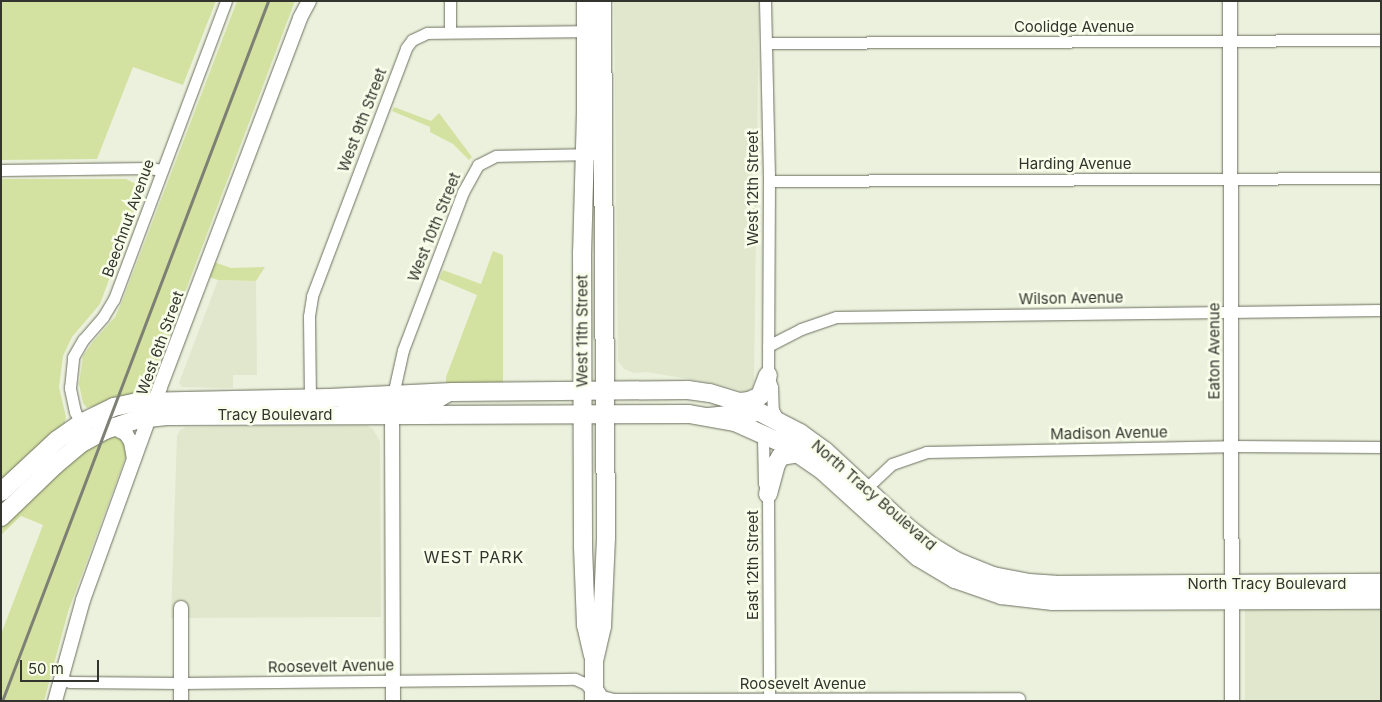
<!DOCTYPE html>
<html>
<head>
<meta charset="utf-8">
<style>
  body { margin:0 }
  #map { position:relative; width:1382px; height:702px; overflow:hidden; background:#ecf1dd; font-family:Inter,sans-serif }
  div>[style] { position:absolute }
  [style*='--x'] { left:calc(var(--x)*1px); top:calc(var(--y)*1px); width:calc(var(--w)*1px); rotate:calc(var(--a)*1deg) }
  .built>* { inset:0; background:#e0e7cc }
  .green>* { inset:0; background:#d3e2a1 }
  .roads { filter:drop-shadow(0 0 1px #6c705f) drop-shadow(0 0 1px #6c705f) }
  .minor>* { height:11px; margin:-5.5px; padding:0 5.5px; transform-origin:5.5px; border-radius:5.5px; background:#fff }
  .tertiary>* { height:14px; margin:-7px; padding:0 7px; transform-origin:7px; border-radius:7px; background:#fff }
  .primary>* { height:18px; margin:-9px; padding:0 9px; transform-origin:9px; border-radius:9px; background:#fff }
  .rail>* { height:3px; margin:-1.5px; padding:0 1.5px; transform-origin:1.5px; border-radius:1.5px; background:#7d8074 }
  span { translate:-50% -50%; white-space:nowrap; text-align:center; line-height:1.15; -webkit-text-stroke:5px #f9feeb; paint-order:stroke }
  .street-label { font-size:15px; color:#32342d }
  .neighbourhood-label { font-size:16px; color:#32342d; letter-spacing:1px }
  .frame { position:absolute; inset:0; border:2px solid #32342d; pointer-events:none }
  .scale { position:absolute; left:20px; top:660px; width:79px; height:22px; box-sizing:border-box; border:2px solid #32342d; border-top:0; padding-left:6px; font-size:15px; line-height:18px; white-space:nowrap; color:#32342d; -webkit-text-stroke:4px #f9feeb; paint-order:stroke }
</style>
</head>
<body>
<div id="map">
  <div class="built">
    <div style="clip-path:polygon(614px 1px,759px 1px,754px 381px,752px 388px,747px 392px,717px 384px,647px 372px,634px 373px,624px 369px,618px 361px)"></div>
    <div style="clip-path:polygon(218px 280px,256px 281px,257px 375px,233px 375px,233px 388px,182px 387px,179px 383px)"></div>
    <div style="clip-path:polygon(366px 425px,373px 429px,380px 442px,381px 617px,171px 618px,177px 436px,180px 430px,186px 427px)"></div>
    <div style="clip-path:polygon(1245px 610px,1381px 610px,1381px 701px,1245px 701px)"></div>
  </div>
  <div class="green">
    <div style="clip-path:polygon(1px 1px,216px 1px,183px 85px,133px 67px,97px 159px,1px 160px)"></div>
    <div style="clip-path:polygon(237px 1px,295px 1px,147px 393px,87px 408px,83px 403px,79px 384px,83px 356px,92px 343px,115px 317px,121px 304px)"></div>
    <div style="clip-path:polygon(394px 107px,431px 121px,439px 113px,472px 157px,469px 160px,453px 144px,430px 132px,430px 127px,392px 111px)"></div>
    <div style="clip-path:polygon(1px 179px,126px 179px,136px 184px,141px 194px,100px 304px,72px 337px,63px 356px,59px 387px,66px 417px,64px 425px,1px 483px)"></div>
    <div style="clip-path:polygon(493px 251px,503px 255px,503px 384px,446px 385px,446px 377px,477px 295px,439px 279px,443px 270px,481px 284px)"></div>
    <div style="clip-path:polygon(214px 262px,231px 268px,265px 267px,256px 281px,218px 280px,209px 277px)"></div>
    <div style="clip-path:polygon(110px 436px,119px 438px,124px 443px,126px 456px,68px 612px,44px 701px,1px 701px,1px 634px,43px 525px,21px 516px,1px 535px,1px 525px,79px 453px)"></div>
  </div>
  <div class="roads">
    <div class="minor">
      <div style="--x:450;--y:1;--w:31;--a:90"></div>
      <div style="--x:765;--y:1;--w:180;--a:88.7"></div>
      <div style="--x:769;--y:181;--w:194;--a:90.3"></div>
      <div style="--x:768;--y:375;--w:13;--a:72"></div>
      <div style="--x:772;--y:387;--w:23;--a:88"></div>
      <div style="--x:773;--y:410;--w:13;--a:61"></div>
      <div style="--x:767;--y:43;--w:614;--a:-0.28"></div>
      <div style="--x:1;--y:170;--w:148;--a:-0.8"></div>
      <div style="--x:149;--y:168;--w:13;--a:9"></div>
      <div style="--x:769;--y:181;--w:612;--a:-0.28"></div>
      <div style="--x:768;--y:346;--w:37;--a:-27"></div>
      <div style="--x:801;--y:329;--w:37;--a:-19"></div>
      <div style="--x:836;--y:317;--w:545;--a:-0.74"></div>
      <div style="--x:307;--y:403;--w:5;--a:-53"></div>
      <div style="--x:310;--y:399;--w:83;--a:-90.7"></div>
      <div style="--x:309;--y:316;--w:20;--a:-81"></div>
      <div style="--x:312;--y:296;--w:265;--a:-69.2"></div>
      <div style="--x:406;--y:48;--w:10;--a:-53"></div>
      <div style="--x:412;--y:40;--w:17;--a:-25"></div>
      <div style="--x:427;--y:33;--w:166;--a:-0.7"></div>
      <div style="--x:342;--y:410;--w:7;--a:-27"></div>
      <div style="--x:348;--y:407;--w:37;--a:-5"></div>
      <div style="--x:385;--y:404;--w:12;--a:-48"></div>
      <div style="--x:393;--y:395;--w:46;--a:-77.5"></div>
      <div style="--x:403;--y:350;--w:169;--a:-69.2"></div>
      <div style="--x:463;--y:192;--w:31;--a:-61"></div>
      <div style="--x:478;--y:165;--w:20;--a:-27"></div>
      <div style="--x:496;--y:156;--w:107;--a:-1.1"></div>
      <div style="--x:708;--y:413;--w:19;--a:-6"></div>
      <div style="--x:727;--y:411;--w:24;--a:15"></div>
      <div style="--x:750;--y:417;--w:16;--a:-18"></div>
      <div style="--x:84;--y:428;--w:18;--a:-119"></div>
      <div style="--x:75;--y:412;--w:25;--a:-102"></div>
      <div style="--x:70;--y:388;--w:31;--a:-84"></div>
      <div style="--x:73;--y:357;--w:20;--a:-60"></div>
      <div style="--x:83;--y:340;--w:30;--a:-49"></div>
      <div style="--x:103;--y:317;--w:21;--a:-59"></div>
      <div style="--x:114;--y:299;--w:318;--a:-69.4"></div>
      <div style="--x:759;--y:432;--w:8;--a:60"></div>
      <div style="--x:763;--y:439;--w:44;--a:88.7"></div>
      <div style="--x:764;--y:483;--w:12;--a:70"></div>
      <div style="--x:768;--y:494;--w:207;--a:89.7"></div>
      <div style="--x:780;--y:435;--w:9;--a:13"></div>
      <div style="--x:789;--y:437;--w:27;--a:33"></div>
      <div style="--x:861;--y:493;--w:42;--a:-43.1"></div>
      <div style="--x:892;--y:464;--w:36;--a:-19"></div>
      <div style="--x:926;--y:452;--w:304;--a:-1.1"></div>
      <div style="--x:1230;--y:446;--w:151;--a:0.4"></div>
      <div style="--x:60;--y:680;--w:10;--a:11"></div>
      <div style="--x:70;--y:682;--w:111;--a:0.5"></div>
      <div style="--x:181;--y:683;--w:394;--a:-0.6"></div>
      <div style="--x:575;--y:679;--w:12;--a:24"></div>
      <div style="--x:586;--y:684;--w:14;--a:54"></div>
      <div style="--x:595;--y:685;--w:13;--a:58"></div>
      <div style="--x:602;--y:696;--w:11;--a:15"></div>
      <div style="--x:613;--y:699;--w:406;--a:-0.1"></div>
    </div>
    <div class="tertiary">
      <div style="--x:1230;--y:1;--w:700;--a:89.84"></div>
      <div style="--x:113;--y:427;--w:15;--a:28"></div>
      <div style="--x:126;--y:434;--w:9;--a:58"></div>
      <div style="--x:131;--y:442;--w:17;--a:80"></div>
      <div style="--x:181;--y:608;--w:93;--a:90"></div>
      <div style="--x:55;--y:701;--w:105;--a:-74.5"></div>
      <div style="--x:83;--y:600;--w:226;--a:-70.1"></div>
      <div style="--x:160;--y:387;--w:395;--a:-69.2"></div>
      <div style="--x:300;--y:18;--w:19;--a:-62"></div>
      <div style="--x:393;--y:701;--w:287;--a:-90.2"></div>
      <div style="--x:392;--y:414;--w:11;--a:-45"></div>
      <div style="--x:400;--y:406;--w:36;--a:-6"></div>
      <div style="--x:436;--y:402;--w:17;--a:-31"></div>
    </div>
    <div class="primary">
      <div style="--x:586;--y:1;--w:111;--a:90"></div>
      <div style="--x:586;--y:112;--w:140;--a:91.6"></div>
      <div style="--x:582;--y:252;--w:295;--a:89.8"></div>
      <div style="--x:583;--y:547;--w:78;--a:87.8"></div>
      <div style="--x:586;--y:625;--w:31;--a:77"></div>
      <div style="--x:740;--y:402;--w:9;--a:-6"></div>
      <div style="--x:749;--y:401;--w:12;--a:-24"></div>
      <div style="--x:760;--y:396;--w:22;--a:-69"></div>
      <div style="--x:1;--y:492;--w:76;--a:-42.9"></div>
      <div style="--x:57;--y:440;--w:29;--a:-35"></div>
      <div style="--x:81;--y:423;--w:37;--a:-26"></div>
      <div style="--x:114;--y:407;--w:25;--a:-12"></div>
      <div style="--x:138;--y:402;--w:191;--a:-1.2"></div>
      <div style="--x:329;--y:398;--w:123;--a:-2.8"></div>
      <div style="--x:452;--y:392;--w:236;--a:-0.5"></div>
      <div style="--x:688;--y:390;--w:22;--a:8"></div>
      <div style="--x:710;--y:393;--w:31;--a:17"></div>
      <div style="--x:740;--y:402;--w:68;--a:27.3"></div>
      <div style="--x:800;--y:433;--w:31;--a:36"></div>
      <div style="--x:825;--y:451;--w:113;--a:42.9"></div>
      <div style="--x:908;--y:528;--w:29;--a:38"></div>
      <div style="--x:931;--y:546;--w:29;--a:31"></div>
      <div style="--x:956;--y:561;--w:40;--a:22"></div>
      <div style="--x:993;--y:576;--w:37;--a:11"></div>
      <div style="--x:1029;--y:583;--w:26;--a:4"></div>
      <div style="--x:1055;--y:585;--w:326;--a:-0.4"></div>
      <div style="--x:768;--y:494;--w:31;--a:-75"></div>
      <div style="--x:776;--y:464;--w:9;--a:-58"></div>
      <div style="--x:781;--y:456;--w:18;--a:-9"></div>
      <div style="--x:1;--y:517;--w:75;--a:-43.9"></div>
      <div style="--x:55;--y:465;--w:33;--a:-40"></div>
      <div style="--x:80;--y:444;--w:29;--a:-29"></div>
      <div style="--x:105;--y:430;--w:36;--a:-18"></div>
      <div style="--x:139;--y:419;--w:30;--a:-6"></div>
      <div style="--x:169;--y:416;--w:520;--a:-0.22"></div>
      <div style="--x:689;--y:414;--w:47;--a:9.9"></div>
      <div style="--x:735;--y:422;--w:54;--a:24.2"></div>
      <div style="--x:784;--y:444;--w:46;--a:34.4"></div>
      <div style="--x:822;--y:470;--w:130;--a:42.2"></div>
      <div style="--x:918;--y:557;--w:43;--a:30.7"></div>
      <div style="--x:955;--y:579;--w:49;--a:19.2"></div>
      <div style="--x:1001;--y:595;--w:52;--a:6.6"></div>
      <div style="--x:1053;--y:601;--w:328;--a:-0.2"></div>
      <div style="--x:594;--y:701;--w:40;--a:-90"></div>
      <div style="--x:594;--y:661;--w:36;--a:-77"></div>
      <div style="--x:602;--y:626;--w:89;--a:-87.4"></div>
      <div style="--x:606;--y:537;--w:536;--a:-90.43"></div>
    </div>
  </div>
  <div class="rail">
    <div style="--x:2;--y:701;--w:749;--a:-69.19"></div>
  </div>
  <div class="street-label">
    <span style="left:1074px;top:27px">Coolidge Avenue</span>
    <span style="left:362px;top:120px;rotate:-69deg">West 9th Street</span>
    <span style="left:1075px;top:164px">Harding Avenue</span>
    <span style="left:753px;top:188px;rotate:-90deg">West 12th Street</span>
    <span style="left:128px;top:218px;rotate:-70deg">Beechnut Avenue</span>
    <span style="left:434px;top:227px;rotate:-68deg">West 10th Street</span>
    <span style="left:1071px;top:298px;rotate:-1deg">Wilson Avenue</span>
    <span style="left:582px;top:331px;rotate:-90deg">West 11th Street</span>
    <span style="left:160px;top:343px;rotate:-70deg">West 6th Street</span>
    <span style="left:1214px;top:351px;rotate:-90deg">Eaton Avenue</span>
    <span style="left:275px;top:415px">Tracy Boulevard</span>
    <span style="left:1109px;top:433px;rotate:-1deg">Madison Avenue</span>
    <span style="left:874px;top:495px;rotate:41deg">North Tracy Boulevard</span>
    <span style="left:753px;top:565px;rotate:-90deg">East 12th Street</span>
    <span style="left:1267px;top:584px">North Tracy Boulevard</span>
    <span style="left:331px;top:666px;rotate:-1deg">Roosevelt Avenue</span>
    <span style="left:803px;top:684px">Roosevelt Avenue</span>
  </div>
  <div class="neighbourhood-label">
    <span style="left:474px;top:557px">WEST PARK</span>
  </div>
  <div class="frame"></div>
  <div class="scale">50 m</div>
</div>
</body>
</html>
